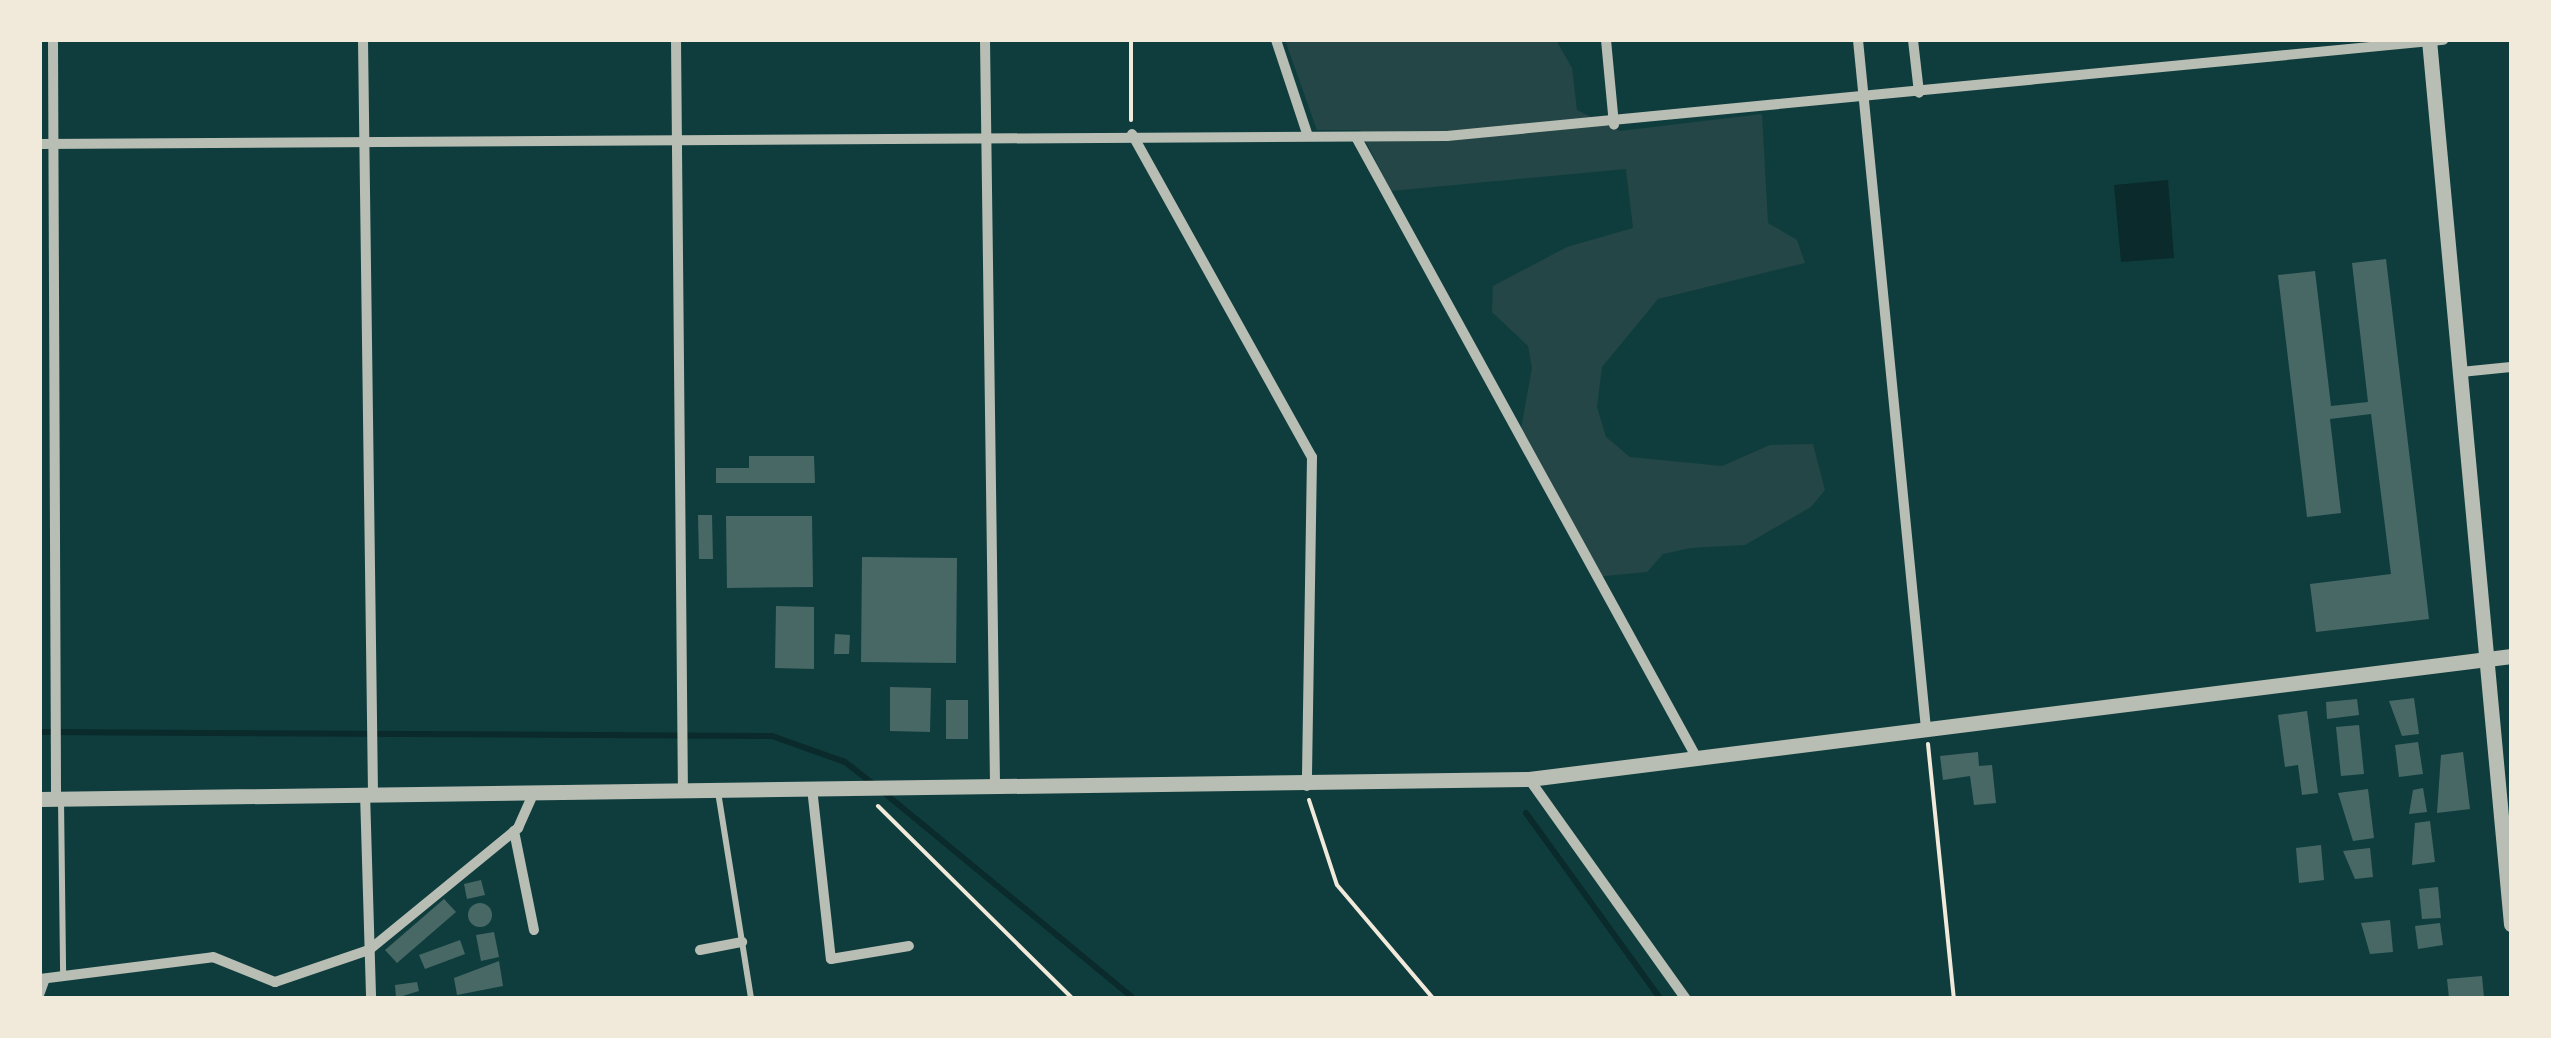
<!DOCTYPE html>
<html>
<head>
<meta charset="utf-8">
<style>
  body { margin:0 }
  #map { position:relative; width:2551px; height:1038px; overflow:hidden; background:#0f3d3e; font-family:"Noto Sans",sans-serif }
  div>[style] { position:absolute }
  [style*='--x'] { left:calc(var(--x)*1px); top:calc(var(--y)*1px); width:calc(var(--w)*1px); rotate:calc(var(--a)*1deg) }
  .green>* { inset:0; background:#244646 }
  .water>* { inset:0; background:#0a2a2b }
  .stream>* { height:6px; margin:-3px; padding:0 3px; transform-origin:3px; border-radius:3px; background:#0a2a2b }
  .building>* { inset:0; background:#486865 }
  .round { border-radius:50% }
  .path>* { height:4px; margin:-2px; padding:0 2px; transform-origin:2px; border-radius:2px; background:#f1e9da }
  .service>* { height:6px; margin:-3px; padding:0 3px; transform-origin:3px; border-radius:3px; background:#b8beb3 }
  .minor>* { height:10px; margin:-5px; padding:0 5px; transform-origin:5px; border-radius:5px; background:#b8beb3 }
  .tertiary>* { height:15px; margin:-7.5px; padding:0 7.5px; transform-origin:7.5px; border-radius:7.5px; background:#b8beb3 }
  span { translate:-50% -50%; white-space:nowrap; text-align:center; line-height:1.15; -webkit-text-stroke:8px #f1e9da; paint-order:stroke }
  .frame { position:absolute; inset:0; border:42px solid #f1e9da; pointer-events:none }
</style>
</head>
<body>
<div id="map">
  <div class="green">
    <div style="clip-path:polygon(1285px 40px,1556px 40px,1572px 68px,1577px 110px,1620px 131px,1762px 114px,1768px 223px,1797px 240px,1805px 263px,1658px 299px,1602px 367px,1597px 407px,1606px 437px,1630px 457px,1722px 466px,1770px 445px,1813px 444px,1825px 490px,1811px 507px,1745px 545px,1690px 548px,1663px 554px,1647px 572px,1595px 577px,1519px 440px,1532px 368px,1528px 346px,1492px 312px,1493px 286px,1567px 247px,1633px 228px,1626px 169px,1391px 191px,1360px 130px,1317px 130px)"></div>
  </div>
  <div class="water">
    <div style="clip-path:polygon(2168px 180px,2174px 258px,2121px 262px,2114px 185px)"></div>
  </div>
  <div class="stream">
    <div style="--x:40;--y:732;--w:732;--a:0.31"></div>
    <div style="--x:772;--y:736;--w:77;--a:19.6"></div>
    <div style="--x:845;--y:762;--w:34;--a:38"></div>
    <div style="--x:882;--y:791;--w:325;--a:39.5"></div>
    <div style="--x:1526;--y:813;--w:228;--a:54.1"></div>
  </div>
  <div class="building">
    <div style="clip-path:polygon(2386px 259px,2429px 619px,2316px 632px,2310px 584px,2391px 574px,2371px 414px,2330px 419px,2341px 513px,2307px 517px,2278px 275px,2315px 271px,2331px 406px,2368px 402px,2352px 263px)"></div>
    <div style="clip-path:polygon(749px 456px,814px 456px,815px 483px,716px 483px,716px 468px,749px 468px)"></div>
    <div style="clip-path:polygon(698px 515px,712px 515px,713px 559px,699px 559px)"></div>
    <div style="clip-path:polygon(726px 516px,812px 516px,813px 587px,727px 588px)"></div>
    <div style="clip-path:polygon(862px 557px,957px 558px,956px 663px,861px 662px)"></div>
    <div style="clip-path:polygon(776px 606px,814px 607px,814px 669px,775px 668px)"></div>
    <div style="clip-path:polygon(835px 634px,850px 635px,849px 654px,834px 654px)"></div>
    <div style="clip-path:polygon(890px 687px,931px 688px,930px 732px,890px 731px)"></div>
    <div style="clip-path:polygon(2414px 698px,2419px 734px,2402px 736px,2389px 701px)"></div>
    <div style="clip-path:polygon(2357px 699px,2359px 715px,2327px 719px,2326px 702px)"></div>
    <div style="clip-path:polygon(946px 700px,968px 700px,968px 739px,946px 739px)"></div>
    <div style="clip-path:polygon(2307px 711px,2318px 793px,2302px 795px,2298px 765px,2285px 767px,2278px 715px)"></div>
    <div style="clip-path:polygon(2359px 725px,2364px 774px,2341px 776px,2336px 727px)"></div>
    <div style="clip-path:polygon(2418px 742px,2423px 774px,2399px 777px,2395px 745px)"></div>
    <div style="clip-path:polygon(1978px 752px,1979px 766px,1992px 765px,1996px 803px,1974px 805px,1970px 776px,1943px 780px,1940px 756px)"></div>
    <div style="clip-path:polygon(2463px 752px,2470px 809px,2437px 813px,2441px 755px)"></div>
    <div style="clip-path:polygon(2423px 788px,2427px 812px,2409px 814px,2413px 790px)"></div>
    <div style="clip-path:polygon(2368px 789px,2374px 838px,2353px 841px,2338px 793px)"></div>
    <div style="clip-path:polygon(2430px 821px,2435px 862px,2412px 865px,2415px 823px)"></div>
    <div style="clip-path:polygon(2321px 845px,2324px 880px,2299px 883px,2296px 848px)"></div>
    <div style="clip-path:polygon(2370px 848px,2373px 877px,2355px 879px,2343px 851px)"></div>
    <div style="clip-path:polygon(481px 880px,485px 895px,467px 899px,464px 884px)"></div>
    <div style="clip-path:polygon(2438px 887px,2441px 918px,2422px 919px,2419px 889px)"></div>
    <div style="clip-path:polygon(444px 899px,456px 912px,397px 963px,385px 950px)"></div>
    <div class="round" style="left:468px;top:903px;width:24px;height:24px"></div>
    <div style="clip-path:polygon(2390px 920px,2393px 952px,2370px 954px,2361px 923px)"></div>
    <div style="clip-path:polygon(2440px 923px,2443px 945px,2418px 949px,2415px 926px)"></div>
    <div style="clip-path:polygon(494px 932px,499px 957px,481px 961px,476px 935px)"></div>
    <div style="clip-path:polygon(460px 940px,465px 954px,425px 969px,419px 955px)"></div>
    <div style="clip-path:polygon(499px 961px,503px 986px,457px 995px,454px 978px)"></div>
    <div style="clip-path:polygon(2482px 976px,2484px 998px,2449px 998px,2447px 979px)"></div>
    <div style="clip-path:polygon(417px 982px,419px 991px,396px 998px,395px 985px)"></div>
  </div>
  <div class="path">
    <div style="--x:1131;--y:40;--w:80;--a:90"></div>
    <div style="--x:1928;--y:744;--w:255;--a:84.2"></div>
    <div style="--x:1309;--y:800;--w:89;--a:71.8"></div>
    <div style="--x:1337;--y:885;--w:148;--a:49.7"></div>
    <div style="--x:878;--y:806;--w:273;--a:44.7"></div>
  </div>
  <div class="service">
    <div style="--x:718;--y:792;--w:209;--a:80.9"></div>
    <div style="--x:61;--y:800;--w:175;--a:89.3"></div>
    <div style="--x:40;--y:998;--w:20;--a:-70"></div>
  </div>
  <div class="minor">
    <div style="--x:53;--y:40;--w:759;--a:89.77"></div>
    <div style="--x:363;--y:40;--w:753;--a:89.24"></div>
    <div style="--x:676;--y:40;--w:750;--a:89.47"></div>
    <div style="--x:985;--y:40;--w:748;--a:89.23"></div>
    <div style="--x:1276;--y:40;--w:101;--a:71.6"></div>
    <div style="--x:1606;--y:40;--w:85;--a:84.6"></div>
    <div style="--x:1858;--y:40;--w:692;--a:84.36"></div>
    <div style="--x:1913;--y:40;--w:53;--a:83.5"></div>
    <div style="--x:1132;--y:134;--w:370;--a:60.9"></div>
    <div style="--x:1312;--y:457;--w:329;--a:90.9"></div>
    <div style="--x:1356;--y:137;--w:711;--a:61.24"></div>
    <div style="--x:40;--y:144;--w:1407;--a:-0.33"></div>
    <div style="--x:1447;--y:136;--w:1001;--a:-5.51"></div>
    <div style="--x:2461;--y:372;--w:50;--a:-5.7"></div>
    <div style="--x:1529;--y:779;--w:269;--a:54.5"></div>
    <div style="--x:812;--y:788;--w:172;--a:83.7"></div>
    <div style="--x:831;--y:959;--w:79;--a:-9.5"></div>
    <div style="--x:365;--y:793;--w:205;--a:88.3"></div>
    <div style="--x:514;--y:831;--w:101;--a:78.6"></div>
    <div style="--x:700;--y:950;--w:43;--a:-10.8"></div>
    <div style="--x:40;--y:979;--w:174;--a:-7.2"></div>
    <div style="--x:213;--y:957;--w:67;--a:22"></div>
    <div style="--x:275;--y:982;--w:99;--a:-18.8"></div>
    <div style="--x:369;--y:950;--w:193;--a:-39.3"></div>
    <div style="--x:518;--y:828;--w:39;--a:-66"></div>
  </div>
  <div class="tertiary">
    <div style="--x:2429;--y:40;--w:888;--a:84.7"></div>
    <div style="--x:40;--y:799;--w:1489;--a:-0.77"></div>
    <div style="--x:1529;--y:779;--w:990;--a:-7.14"></div>
  </div>
  <div class="frame"></div>
</div>
</body>
</html>
